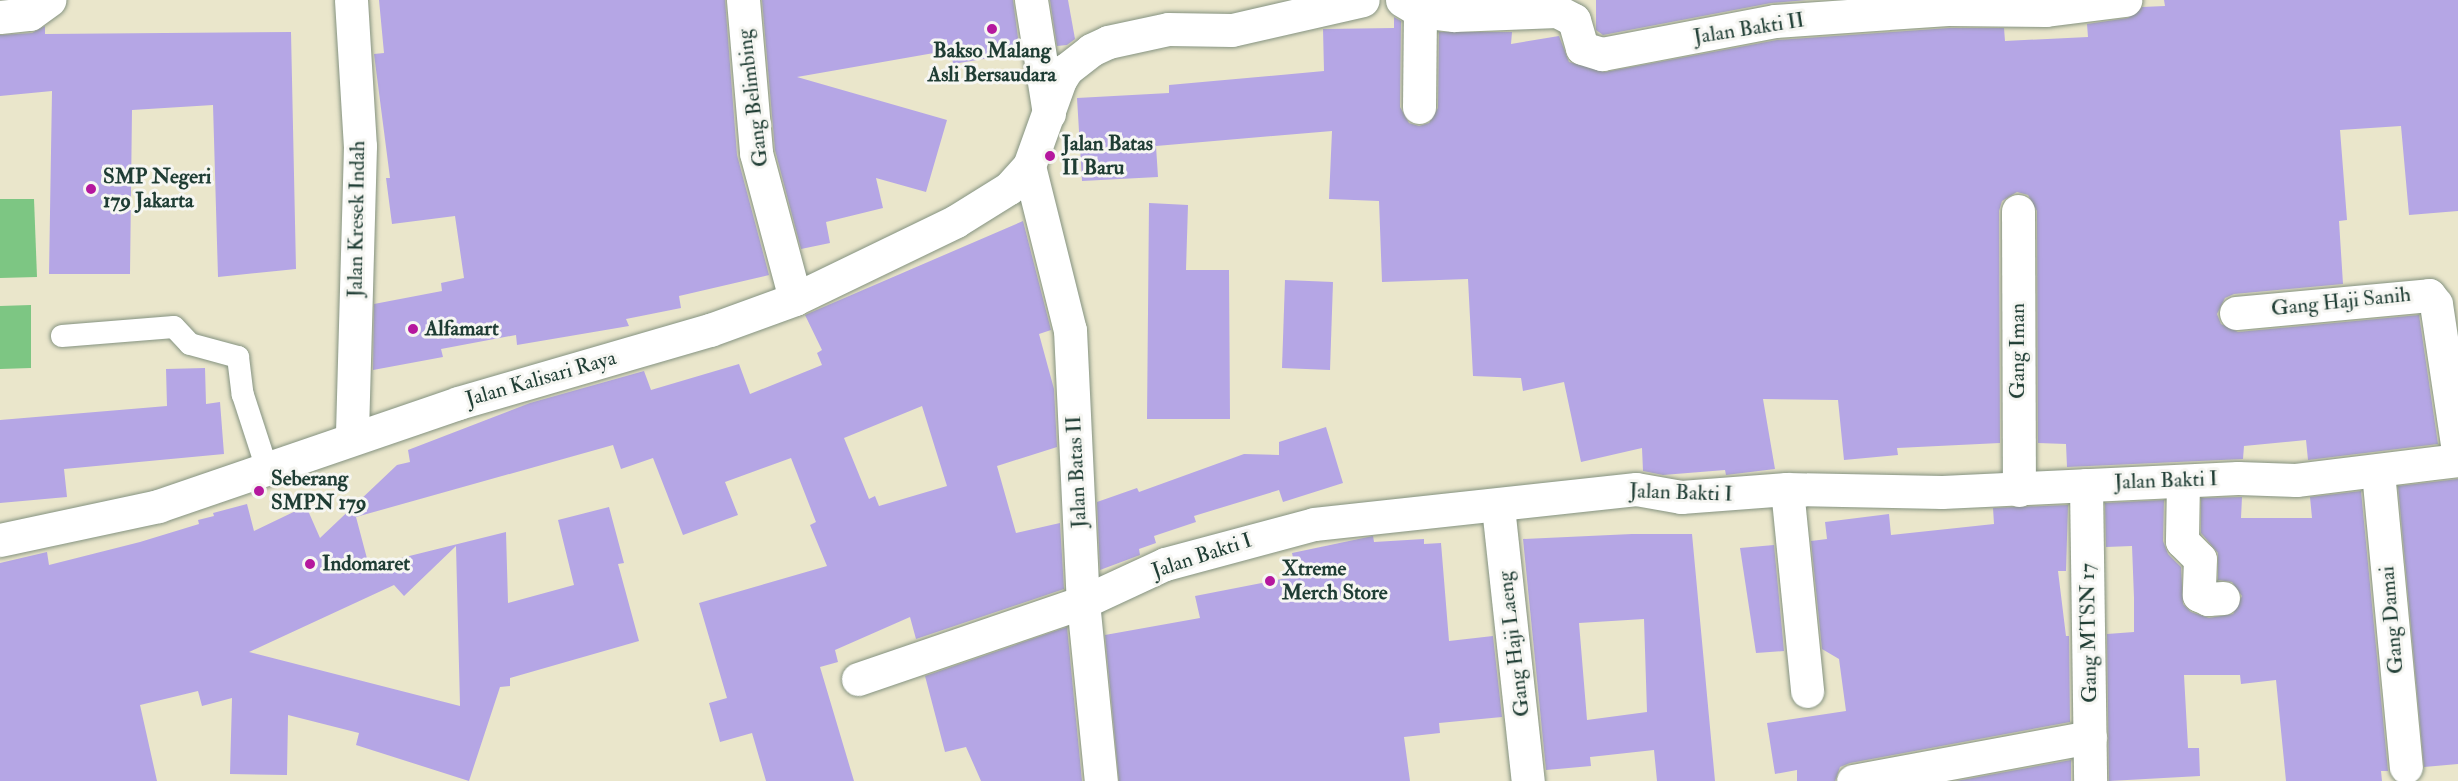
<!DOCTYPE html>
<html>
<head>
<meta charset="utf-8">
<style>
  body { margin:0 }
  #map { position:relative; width:2458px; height:781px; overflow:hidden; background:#eae6cb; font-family:"IM FELL Double Pica",serif }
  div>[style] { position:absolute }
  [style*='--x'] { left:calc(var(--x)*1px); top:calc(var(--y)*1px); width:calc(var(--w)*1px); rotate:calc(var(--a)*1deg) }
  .green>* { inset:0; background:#7dc683 }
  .building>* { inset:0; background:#b5a6e5 }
  .roads { filter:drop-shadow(0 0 2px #849280) drop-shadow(0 0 2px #849280) }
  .service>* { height:22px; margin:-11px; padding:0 11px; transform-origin:11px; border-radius:11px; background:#fff }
  .minor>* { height:33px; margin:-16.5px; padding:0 16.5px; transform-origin:16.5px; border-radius:16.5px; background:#fff }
  .tertiary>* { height:33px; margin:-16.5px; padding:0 16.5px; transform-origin:16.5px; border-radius:16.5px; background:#fff }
  .dots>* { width:16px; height:16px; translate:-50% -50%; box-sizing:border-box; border:3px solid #f6f6f2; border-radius:50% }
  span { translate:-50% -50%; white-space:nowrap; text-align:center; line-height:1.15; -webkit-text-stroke:6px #f6f6f2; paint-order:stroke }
  .street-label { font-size:21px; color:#1f3d34 }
  .poi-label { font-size:21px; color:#1f3d34; font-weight:700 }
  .left { translate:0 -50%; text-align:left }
</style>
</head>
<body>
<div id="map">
  <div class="green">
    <div style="clip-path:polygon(0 199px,34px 199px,37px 277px,0 278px)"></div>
    <div style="clip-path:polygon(31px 305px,31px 368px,0 369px,0 306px)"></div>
  </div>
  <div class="building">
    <div style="clip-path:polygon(379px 0,725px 0,737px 155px,769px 275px,679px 296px,681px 308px,626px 319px,629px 326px,517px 345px,516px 335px,441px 349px,443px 357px,373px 370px,374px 304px,442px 291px,441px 283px,464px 278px,455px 216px,392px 224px,386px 178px,390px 178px,374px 54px,384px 53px)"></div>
    <div style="clip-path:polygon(762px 0,1013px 0,1020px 53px,953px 64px,951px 50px,797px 77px,947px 120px,926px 192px,876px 178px,883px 208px,826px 222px,830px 243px,801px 249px,775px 150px)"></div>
    <div style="clip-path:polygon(1050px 0,1068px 0,1075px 39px,1067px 45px,1057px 46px)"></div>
    <div style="clip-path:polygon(1596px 0,1807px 0,1771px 3px,1603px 35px,1596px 30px)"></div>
    <div style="clip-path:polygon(2164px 0,2458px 0,2458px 211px,2409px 215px,2401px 126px,2340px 130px,2347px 220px,2339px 221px,2343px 284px,2234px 294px,2225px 298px,2217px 314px,2221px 324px,2238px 332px,2419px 315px,2438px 444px,2308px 460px,2306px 440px,2244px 446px,2243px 459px,2067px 467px,2066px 444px,2038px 443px,2037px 211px,2028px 195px,2017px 192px,2002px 201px,1999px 211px,2000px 443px,1897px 448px,1898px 455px,1844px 460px,1838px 400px,1763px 399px,1775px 469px,1726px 475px,1725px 470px,1663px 475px,1643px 471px,1642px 448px,1581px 462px,1564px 382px,1523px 391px,1521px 378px,1473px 376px,1468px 279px,1382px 282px,1379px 201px,1329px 199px,1332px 131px,1156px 146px,1158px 177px,1082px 181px,1077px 98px,1169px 93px,1169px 85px,1324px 71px,1323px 29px,1394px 28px,1394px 17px,1401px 21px,1400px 107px,1409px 123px,1419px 126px,1429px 123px,1438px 108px,1439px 32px,1512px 32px,1511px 44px,1559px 36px,1569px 62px,1605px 72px,1777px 40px,1949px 28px,2004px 28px,2005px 41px,2088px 37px,2087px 24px,2128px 18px,2142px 7px,2165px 6px)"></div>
    <div style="clip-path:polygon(45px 26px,45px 34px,291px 32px,296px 269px,218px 277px,213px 105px,132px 110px,130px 274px,49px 274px,52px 91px,0 96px,0 35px,32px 33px)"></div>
    <div style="clip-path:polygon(1149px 203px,1188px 205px,1186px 270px,1229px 270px,1230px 419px,1147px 419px)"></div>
    <div style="clip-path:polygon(evenodd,1023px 221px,1051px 330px,1039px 334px,1054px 389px,1057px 447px,997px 466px,1016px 533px,1060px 523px,1064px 589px,916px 639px,910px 617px,835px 650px,838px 662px,820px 667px,854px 781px,766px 781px,752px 733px,720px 742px,709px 703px,727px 698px,699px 603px,827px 566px,810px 525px,816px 522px,791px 458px,725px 482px,738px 515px,683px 535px,653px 458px,621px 469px,613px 445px,356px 517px,369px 566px,506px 532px,508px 603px,574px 585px,558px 520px,609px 507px,624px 563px,618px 564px,639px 641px,510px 678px,510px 686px,500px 687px,469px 781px,356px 745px,359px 733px,288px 715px,287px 775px,230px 774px,232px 698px,202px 706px,198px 691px,140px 705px,157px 781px,0 781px,0 563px,47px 552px,49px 565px,140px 542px,199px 524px,198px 520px,214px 516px,213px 513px,247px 504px,254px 531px,306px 506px,320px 538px,397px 465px,410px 462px,408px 450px,530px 403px,644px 371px,651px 390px,739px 364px,750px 394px,822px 365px,817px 353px,822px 350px,805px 315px,1023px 221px,922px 406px,947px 486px,879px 506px,875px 496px,869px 499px,844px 438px,922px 406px,1023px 221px,456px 546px,460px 706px,249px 652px,394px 585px,404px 596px,456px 546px)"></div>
    <div style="clip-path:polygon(1285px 280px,1333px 282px,1330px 370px,1282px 368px)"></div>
    <div style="clip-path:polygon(205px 368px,206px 404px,220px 402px,224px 454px,64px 469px,67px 497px,0 503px,0 420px,167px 406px,166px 369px)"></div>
    <div style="clip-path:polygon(1326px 427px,1343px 483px,1283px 502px,1279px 490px,1194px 516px,1196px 522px,1154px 536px,1156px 543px,1139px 549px,1140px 555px,1100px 570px,1097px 502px,1137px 488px,1139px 492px,1244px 454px,1279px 455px,1279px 442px)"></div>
    <div style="clip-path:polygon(2458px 479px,2458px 764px,2424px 767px,2398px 486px)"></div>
    <div style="clip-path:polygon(2361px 491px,2388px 771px,2381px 771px,2382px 781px,2286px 781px,2276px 680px,2241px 684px,2240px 675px,2184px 675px,2188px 748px,2199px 748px,2200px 776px,2109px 781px,2107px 634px,2134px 632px,2134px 598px,2132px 546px,2106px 547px,2105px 503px,2164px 500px,2163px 541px,2168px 554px,2181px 567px,2183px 604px,2191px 612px,2209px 618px,2233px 614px,2242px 596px,2232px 582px,2218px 580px,2218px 553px,2201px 533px,2201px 498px,2242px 497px,2241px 518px,2312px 518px,2310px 497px)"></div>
    <div style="clip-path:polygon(2068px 505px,2066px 571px,2058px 571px,2066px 636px,2069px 636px,2070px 722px,1850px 763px,1840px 767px,1835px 781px,1797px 781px,1797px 770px,1775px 774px,1767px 723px,1846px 711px,1839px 659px,1822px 649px,1811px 541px,1827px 539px,1825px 522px,1889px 514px,1891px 535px,1994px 524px,1993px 508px)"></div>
    <div style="clip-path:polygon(evenodd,1632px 534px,1692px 534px,1715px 781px,1657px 781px,1654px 750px,1590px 757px,1591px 766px,1546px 770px,1523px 539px,1632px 534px,1644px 619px,1647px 712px,1587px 720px,1579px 623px,1644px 619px)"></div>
    <div style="clip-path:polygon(1373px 536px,1374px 542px,1424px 539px,1424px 544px,1441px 543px,1449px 641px,1493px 636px,1502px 717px,1439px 723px,1440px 733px,1404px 737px,1410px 781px,1119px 781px,1105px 635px,1200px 618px,1195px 596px,1297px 576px,1292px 553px)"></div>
    <div style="clip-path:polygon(1774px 545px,1784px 651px,1756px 653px,1740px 548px)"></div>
    <div style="clip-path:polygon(1067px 627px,1082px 781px,981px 781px,966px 747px,945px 752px,925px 676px)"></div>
    <div style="clip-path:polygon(2071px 760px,2071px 781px,1956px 781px)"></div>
  </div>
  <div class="roads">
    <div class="service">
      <div style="--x:62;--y:336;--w:112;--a:-4.6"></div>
      <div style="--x:174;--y:327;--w:23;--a:47"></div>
      <div style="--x:190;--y:344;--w:50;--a:15.2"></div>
      <div style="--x:238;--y:357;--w:38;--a:83"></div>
      <div style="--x:243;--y:395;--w:78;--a:72"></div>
    </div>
    <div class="minor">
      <div style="--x:351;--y:0;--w:146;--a:86.5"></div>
      <div style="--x:360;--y:146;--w:291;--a:91.6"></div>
      <div style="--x:743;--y:0;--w:154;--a:85.1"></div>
      <div style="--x:756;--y:153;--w:151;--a:75"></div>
      <div style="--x:1031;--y:0;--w:115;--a:81"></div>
      <div style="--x:1402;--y:0;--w:21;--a:31"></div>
      <div style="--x:1420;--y:11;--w:34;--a:7"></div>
      <div style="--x:1454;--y:15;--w:103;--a:-2.2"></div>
      <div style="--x:1557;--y:11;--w:19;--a:28"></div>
      <div style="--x:1574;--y:20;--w:29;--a:74"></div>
      <div style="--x:1582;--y:48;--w:21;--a:17"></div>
      <div style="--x:1602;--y:54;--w:176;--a:-10.8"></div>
      <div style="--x:1775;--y:21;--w:173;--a:-4"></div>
      <div style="--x:1948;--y:9;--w:98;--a:0.6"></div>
      <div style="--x:2046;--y:10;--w:80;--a:-7.2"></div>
      <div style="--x:0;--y:17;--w:30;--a:-6"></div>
      <div style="--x:30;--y:14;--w:24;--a:-36"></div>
      <div style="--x:1419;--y:107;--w:96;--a:-89.4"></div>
      <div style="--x:1029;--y:166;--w:169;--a:76"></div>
      <div style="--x:1070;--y:330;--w:272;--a:87.3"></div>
      <div style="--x:1083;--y:602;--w:180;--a:84.3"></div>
      <div style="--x:2018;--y:211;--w:279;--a:89.8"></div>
      <div style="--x:2236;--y:313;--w:194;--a:-5.3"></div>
      <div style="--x:2429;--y:295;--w:11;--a:52"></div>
      <div style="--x:2436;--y:304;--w:150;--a:81.5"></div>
      <div style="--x:2378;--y:472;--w:296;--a:84.6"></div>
      <div style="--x:2183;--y:481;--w:60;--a:91"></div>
      <div style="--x:2182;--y:541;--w:25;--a:45"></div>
      <div style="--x:2200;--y:559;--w:36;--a:92"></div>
      <div style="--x:2199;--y:595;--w:10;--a:24"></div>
      <div style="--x:2208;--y:599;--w:15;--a:-4"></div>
      <div style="--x:2086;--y:485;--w:296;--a:89.2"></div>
      <div style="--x:1787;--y:489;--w:203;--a:84.3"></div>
      <div style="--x:1498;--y:507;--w:276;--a:83.8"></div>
      <div style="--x:858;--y:679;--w:238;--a:-18.9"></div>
      <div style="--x:1083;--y:602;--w:90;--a:-24.9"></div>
      <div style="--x:1165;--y:564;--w:154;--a:-15"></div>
      <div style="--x:1314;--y:524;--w:324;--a:-6.2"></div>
      <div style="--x:1636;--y:489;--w:46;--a:10.1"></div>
      <div style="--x:1681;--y:497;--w:106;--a:-4.3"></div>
      <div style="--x:1787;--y:489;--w:155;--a:1.1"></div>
      <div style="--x:1942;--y:492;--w:296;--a:-2.7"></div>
      <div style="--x:2238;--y:478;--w:58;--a:2"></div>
      <div style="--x:2296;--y:480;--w:163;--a:-7"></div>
      <div style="--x:1853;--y:781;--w:241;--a:-10.5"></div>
    </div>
    <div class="tertiary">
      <div style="--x:0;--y:540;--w:162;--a:-12.1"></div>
      <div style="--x:158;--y:506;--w:317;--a:-18.9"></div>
      <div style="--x:458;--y:403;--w:262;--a:-16.2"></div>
      <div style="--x:710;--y:330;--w:90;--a:-20"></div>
      <div style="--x:795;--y:299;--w:179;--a:-25.8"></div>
      <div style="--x:956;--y:221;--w:62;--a:-31.9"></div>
      <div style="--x:1009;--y:188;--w:30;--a:-48"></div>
      <div style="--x:1029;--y:166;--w:91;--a:-70.2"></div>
      <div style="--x:1060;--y:80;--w:13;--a:-58"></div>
      <div style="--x:1067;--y:69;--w:31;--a:-38"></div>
      <div style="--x:1091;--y:50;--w:19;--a:-25"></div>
      <div style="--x:1108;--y:42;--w:61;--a:-12.2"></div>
      <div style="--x:1168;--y:29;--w:64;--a:0.9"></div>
      <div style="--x:1232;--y:30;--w:134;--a:-12.9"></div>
    </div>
  </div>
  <div class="dots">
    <div style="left:992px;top:29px;background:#b5179e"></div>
    <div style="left:1050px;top:156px;background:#b5179e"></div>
    <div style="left:91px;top:189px;background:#b5179e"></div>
    <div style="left:413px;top:329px;background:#b5179e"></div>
    <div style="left:259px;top:491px;background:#b5179e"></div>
    <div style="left:310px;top:564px;background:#b5179e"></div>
    <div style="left:1270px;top:581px;background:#b5179e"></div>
  </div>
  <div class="street-label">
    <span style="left:1749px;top:29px;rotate:-9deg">Jalan Bakti II</span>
    <span style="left:753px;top:98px;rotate:-97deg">Gang Belimbing</span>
    <span style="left:357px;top:219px;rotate:-89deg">Jalan Kresek Indah</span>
    <span style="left:2341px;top:302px;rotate:-6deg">Gang Haji Sanih</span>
    <span style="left:2018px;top:351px;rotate:-90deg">Gang Iman</span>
    <span style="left:541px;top:379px;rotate:-16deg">Jalan Kalisari Raya</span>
    <span style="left:1077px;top:472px;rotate:-93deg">Jalan Batas II</span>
    <span style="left:2166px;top:481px;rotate:-2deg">Jalan Bakti I</span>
    <span style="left:1681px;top:493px;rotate:2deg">Jalan Bakti I</span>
    <span style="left:1202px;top:556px;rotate:-18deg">Jalan Bakti I</span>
    <span style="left:2392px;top:620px;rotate:-95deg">Gang Damai</span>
    <span style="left:2089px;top:633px;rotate:-91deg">Gang MTSN 17</span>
    <span style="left:1514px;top:644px;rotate:-97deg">Gang Haji Laeng</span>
  </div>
  <div class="poi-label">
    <span style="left:992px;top:63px">Bakso Malang<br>Asli Bersaudara</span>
    <span class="left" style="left:1062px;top:156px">Jalan Batas<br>II Baru</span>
    <span class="left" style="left:103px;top:189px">SMP Negeri<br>179 Jakarta</span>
    <span class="left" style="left:425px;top:329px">Alfamart</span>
    <span class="left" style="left:271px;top:491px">Seberang<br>SMPN 179</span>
    <span class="left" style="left:322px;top:564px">Indomaret</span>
    <span class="left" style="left:1282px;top:581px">Xtreme<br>Merch Store</span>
  </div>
</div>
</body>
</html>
